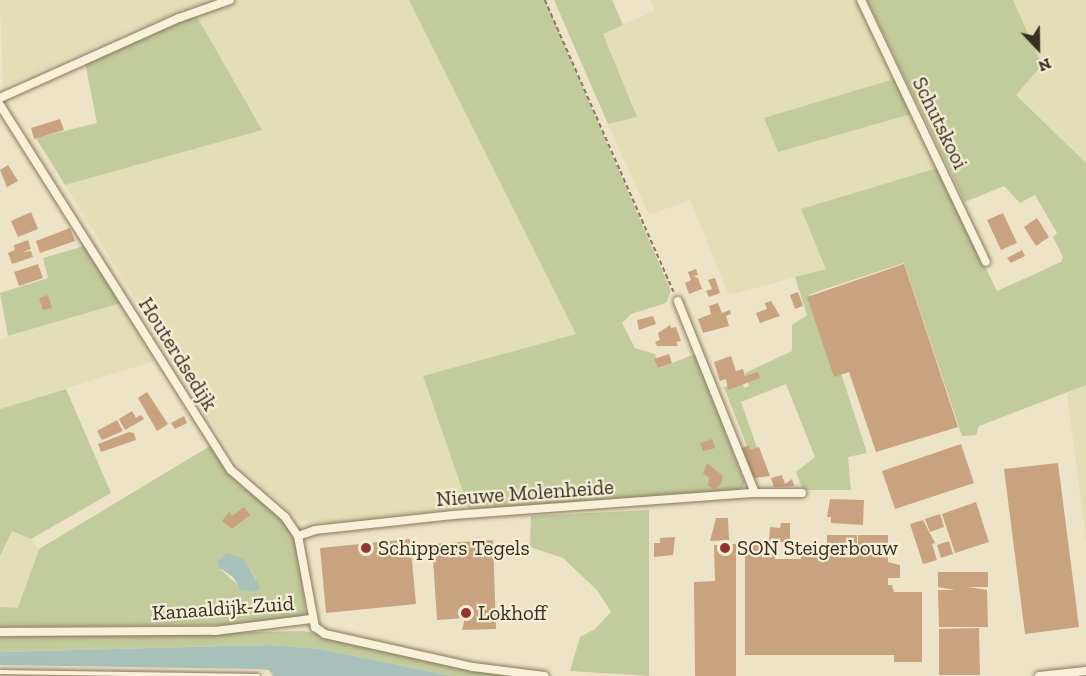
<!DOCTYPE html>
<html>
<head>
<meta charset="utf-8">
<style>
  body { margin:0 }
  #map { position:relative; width:1086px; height:676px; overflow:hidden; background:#ede4c7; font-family:"Zilla Slab",serif }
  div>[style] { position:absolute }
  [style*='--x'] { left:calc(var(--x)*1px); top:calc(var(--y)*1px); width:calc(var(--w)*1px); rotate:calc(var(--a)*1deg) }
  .farmland>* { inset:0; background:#e2deb5 }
  .green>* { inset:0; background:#c2cb9b }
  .water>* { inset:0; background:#a8c1bb }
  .building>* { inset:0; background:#c9a27f }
  .path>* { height:1.5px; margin-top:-0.75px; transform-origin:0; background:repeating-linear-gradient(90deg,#88765d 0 4.5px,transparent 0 7.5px) }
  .roads { filter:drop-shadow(0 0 2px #88765d) drop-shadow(0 0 2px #88765d) }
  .lane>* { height:4px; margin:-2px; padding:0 2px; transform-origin:2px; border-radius:2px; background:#f8f1da }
  .street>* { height:8px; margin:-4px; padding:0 4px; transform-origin:4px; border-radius:4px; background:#f8f1da }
  .dots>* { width:16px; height:16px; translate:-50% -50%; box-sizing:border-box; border:3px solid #f4eed7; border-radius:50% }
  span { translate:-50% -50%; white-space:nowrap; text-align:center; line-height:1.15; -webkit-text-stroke:4.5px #f4eed7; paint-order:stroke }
  .street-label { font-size:21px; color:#392e20 }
  .poi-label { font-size:21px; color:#392e20 }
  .left { translate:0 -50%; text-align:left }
  .north { position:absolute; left:1008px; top:18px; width:60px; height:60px; -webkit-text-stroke:4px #f4eed7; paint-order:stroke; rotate:158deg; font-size:16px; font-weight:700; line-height:24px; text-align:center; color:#392e20 }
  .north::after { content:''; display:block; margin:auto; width:21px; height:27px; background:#392e20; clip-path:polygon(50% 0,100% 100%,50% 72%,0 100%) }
</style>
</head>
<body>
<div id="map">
  <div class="farmland">
    <div style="clip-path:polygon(0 0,210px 0,126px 32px,3px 87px)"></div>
    <div style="clip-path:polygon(239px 0,409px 0,576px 334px,423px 376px,469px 509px,333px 523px,300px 520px,239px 466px,65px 185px,262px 130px,196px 15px)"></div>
    <div style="clip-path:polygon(651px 0,856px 0,894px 79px,856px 91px,778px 151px,911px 114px,937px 168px,802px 209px,826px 269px,729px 295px,690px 200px,649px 215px,608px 124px,636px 117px,602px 33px,655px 11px)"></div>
    <div style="clip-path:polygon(1013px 0,1086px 0,1086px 163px,1016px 95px)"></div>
    <div style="clip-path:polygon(121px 303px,157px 360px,0 409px,0 339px)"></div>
    <div style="clip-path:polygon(1086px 385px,1086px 542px,1067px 393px)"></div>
    <div style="clip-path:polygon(12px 531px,31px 539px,39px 549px,18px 609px,0 607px,0 556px)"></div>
  </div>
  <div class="green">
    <div style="clip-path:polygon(409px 0,545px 0,671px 291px,666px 303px,631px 314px,622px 323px,635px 348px,655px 354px,659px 368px,695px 354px,745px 483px,741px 491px,469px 509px,423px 376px,576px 334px)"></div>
    <div style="clip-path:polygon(554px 0,612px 0,623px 25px,603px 34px,637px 117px,608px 124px)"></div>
    <div style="clip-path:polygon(867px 0,1013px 0,1042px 65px,1016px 95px,1086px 163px,1086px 385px,979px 426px,976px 435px,962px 436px,904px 263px,822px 290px,809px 295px,833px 349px,867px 453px,848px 457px,851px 490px,803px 490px,796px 472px,815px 457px,786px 384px,741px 402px,760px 456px,752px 459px,724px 387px,742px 381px,744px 388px,749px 386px,745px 373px,792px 351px,792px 325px,807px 315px,795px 277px,826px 269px,801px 209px,937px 168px,997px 291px,1061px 262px,1063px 257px,1053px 237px,1057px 233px,1035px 195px,1020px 203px,1004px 186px,965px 202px)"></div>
    <div style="clip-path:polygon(196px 15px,262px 130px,65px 185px,36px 138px,97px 123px,85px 62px)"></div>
    <div style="clip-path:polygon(894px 79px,911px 114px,778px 152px,764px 118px)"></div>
    <div style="clip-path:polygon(84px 246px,121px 303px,8px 336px,0 293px,48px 278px,43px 258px)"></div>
    <div style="clip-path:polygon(66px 389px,111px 493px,31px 539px,12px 531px,0 556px,0 409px)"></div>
    <div style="clip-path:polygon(evenodd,210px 446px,241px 486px,269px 506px,290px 529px,298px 549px,306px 614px,292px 620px,236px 625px,0 627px,0 607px,18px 608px,39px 549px,210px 446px,247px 564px,256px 579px,256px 592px,240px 587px,220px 569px,247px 564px)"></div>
    <div style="clip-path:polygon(649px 510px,649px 676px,570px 671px,580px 637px,595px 629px,611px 612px,597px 590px,563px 558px,530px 547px,531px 516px)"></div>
    <div style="clip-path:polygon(304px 631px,514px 676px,452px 676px,320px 649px,269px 645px,0 652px,0 637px)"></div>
  </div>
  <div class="water">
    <div style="clip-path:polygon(227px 553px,244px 559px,260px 587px,256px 592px,241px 590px,233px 577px,220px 568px,217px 562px)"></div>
    <div style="clip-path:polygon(269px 645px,320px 649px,452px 676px,273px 676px,269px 670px,257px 669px,0 665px,0 652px)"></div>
  </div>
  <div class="building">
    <div style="clip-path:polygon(60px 119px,64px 130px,34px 139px,31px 128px)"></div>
    <div style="clip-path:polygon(8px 165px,18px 181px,7px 187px,0 170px)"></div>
    <div style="clip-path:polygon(31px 212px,38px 229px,18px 237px,11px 221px)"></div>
    <div style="clip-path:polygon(1003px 213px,1017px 243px,1001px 250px,987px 220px)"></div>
    <div style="clip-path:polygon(1037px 218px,1049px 237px,1036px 246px,1024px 227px)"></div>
    <div style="clip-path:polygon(70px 228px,75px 241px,40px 253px,36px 241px)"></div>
    <div style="clip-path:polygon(28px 240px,31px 249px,22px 252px,31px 251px,33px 257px,12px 264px,8px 253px,15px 250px,14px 245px)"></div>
    <div style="clip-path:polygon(1022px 250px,1025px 256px,1011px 263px,1007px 258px)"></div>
    <div style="clip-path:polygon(38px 264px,43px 278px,19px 286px,14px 272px)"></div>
    <div style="clip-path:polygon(904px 264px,958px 427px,876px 452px,849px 372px,834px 377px,807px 297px)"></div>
    <div style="clip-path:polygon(696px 269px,698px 275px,693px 276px,698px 278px,702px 289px,689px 294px,685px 283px,691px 280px,688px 272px)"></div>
    <div style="clip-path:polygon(715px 278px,720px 293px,709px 297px,706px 291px,712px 289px,708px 280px)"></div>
    <div style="clip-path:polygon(798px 292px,803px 306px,795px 309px,790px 295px)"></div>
    <div style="clip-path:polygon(48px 295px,52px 308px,43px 310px,39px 298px)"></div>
    <div style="clip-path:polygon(771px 301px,780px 316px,760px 323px,756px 313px,767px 309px,765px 303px)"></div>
    <div style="clip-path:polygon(718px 303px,722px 313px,730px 310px,731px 314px,726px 316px,729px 326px,703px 333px,698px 319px,711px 314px,709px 306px)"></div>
    <div style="clip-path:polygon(653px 316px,656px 324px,639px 330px,637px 320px)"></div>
    <div style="clip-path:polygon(670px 325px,671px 328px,676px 327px,681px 341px,676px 342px,678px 346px,657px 346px,655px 342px,660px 340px,658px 333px)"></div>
    <div style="clip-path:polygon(669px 354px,672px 363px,658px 368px,654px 359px)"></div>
    <div style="clip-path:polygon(731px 356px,736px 371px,743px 369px,745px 376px,758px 372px,760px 378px,728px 390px,726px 379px,720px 381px,714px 362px)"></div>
    <div style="clip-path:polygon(147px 392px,168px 424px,157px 431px,138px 398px)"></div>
    <div style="clip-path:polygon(132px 411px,136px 418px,141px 415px,144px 419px,125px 430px,119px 419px)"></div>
    <div style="clip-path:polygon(184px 416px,187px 423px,175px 429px,171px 423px)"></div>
    <div style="clip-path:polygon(117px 420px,123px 431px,102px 440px,97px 431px)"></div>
    <div style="clip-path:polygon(129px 432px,134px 433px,136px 440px,101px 452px,98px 444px)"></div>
    <div style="clip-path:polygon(712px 439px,715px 448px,703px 451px,700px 443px)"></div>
    <div style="clip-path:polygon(961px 444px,974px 483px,895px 509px,882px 471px)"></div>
    <div style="clip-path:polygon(749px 445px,750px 450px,759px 447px,770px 476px,754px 478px,742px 448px)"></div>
    <div style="clip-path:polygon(707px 463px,723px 476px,721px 484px,714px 489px,708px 486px,709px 477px,703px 474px)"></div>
    <div style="clip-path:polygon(1058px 463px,1079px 627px,1025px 634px,1004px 469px)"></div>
    <div style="clip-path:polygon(782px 475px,785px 484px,792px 479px,794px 486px,774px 487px,771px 478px)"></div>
    <div style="clip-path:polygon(830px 499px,864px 500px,863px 525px,831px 523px,831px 517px,827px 517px)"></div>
    <div style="clip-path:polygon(976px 502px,989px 542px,955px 553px,942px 514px)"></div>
    <div style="clip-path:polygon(244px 507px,250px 515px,232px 529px,222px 521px,229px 512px,232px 516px)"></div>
    <div style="clip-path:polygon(940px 514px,944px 527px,930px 532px,925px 519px)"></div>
    <div style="clip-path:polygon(716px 518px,728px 518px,729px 540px,710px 541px)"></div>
    <div style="clip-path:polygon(923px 520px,935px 543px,932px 544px,937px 560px,923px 564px,910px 524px)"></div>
    <div style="clip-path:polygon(781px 523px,790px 523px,790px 542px,769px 542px,770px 527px,780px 528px)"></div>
    <div style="clip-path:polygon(827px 535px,857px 535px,857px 551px,827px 550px)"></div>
    <div style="clip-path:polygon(858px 535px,888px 535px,888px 562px,900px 565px,900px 578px,888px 578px,888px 585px,892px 585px,894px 592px,922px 592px,922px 662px,894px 662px,894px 655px,745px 655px,745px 545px,775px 545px,775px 559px,801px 559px,801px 552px,858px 552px)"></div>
    <div style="clip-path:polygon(675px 537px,673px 555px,654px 557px,654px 543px,660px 543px,660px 538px)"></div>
    <div style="clip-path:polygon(410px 539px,416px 604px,326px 613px,320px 548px)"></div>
    <div style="clip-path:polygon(493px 540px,496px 629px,462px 630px,465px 618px,437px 620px,432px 544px)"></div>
    <div style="clip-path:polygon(949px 541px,953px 554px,941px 558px,937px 545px)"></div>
    <div style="clip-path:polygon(736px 544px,736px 676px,695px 676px,694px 582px,715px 581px,714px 545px)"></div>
    <div style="clip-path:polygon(938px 572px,988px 572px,988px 587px,968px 587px,987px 590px,988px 627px,939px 627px,938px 590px,955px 590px,938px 587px)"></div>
    <div style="clip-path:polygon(979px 628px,980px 675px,939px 675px,939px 629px)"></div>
  </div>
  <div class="path">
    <div style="--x:545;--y:0;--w:319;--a:66.2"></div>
  </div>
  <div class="roads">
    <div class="lane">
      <div style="--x:0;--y:672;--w:258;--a:0.9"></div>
    </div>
    <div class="street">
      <div style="--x:861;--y:0;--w:290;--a:64.5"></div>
      <div style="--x:0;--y:98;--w:196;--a:-24.1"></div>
      <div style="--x:179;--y:18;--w:54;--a:-19.4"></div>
      <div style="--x:0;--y:105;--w:432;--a:57.7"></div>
      <div style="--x:231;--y:470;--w:72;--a:41"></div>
      <div style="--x:285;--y:517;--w:23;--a:56"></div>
      <div style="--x:298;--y:536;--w:93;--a:79.4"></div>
      <div style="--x:315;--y:627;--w:12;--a:35"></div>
      <div style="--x:325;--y:634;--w:152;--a:12.6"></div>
      <div style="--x:473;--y:667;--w:72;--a:7.2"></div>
      <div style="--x:755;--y:493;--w:47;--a:0"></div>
      <div style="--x:298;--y:536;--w:18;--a:-19"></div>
      <div style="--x:315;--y:530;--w:139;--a:-6.2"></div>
      <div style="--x:453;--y:515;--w:303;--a:-4.2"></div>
      <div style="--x:755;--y:493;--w:207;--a:-111.9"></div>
      <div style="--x:0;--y:632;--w:215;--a:-0.3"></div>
      <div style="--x:215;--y:631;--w:97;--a:-7.1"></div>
      <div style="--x:1039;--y:676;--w:47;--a:-6.1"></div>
    </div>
  </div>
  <div class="dots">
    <div style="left:366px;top:548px;background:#943530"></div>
    <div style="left:725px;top:548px;background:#943530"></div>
    <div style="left:466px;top:613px;background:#943530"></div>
  </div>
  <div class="street-label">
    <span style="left:940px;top:123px;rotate:64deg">Schutskooi</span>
    <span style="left:178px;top:354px;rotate:58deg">Houterdsedijk</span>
    <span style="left:525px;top:493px;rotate:-4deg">Nieuwe Molenheide</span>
    <span style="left:223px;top:608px;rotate:-4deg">Kanaaldijk-Zuid</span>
  </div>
  <div class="poi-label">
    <span class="left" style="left:378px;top:548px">Schippers Tegels</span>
    <span class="left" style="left:737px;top:548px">SON Steigerbouw</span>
    <span class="left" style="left:478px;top:613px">Lokhoff</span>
  </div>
  <div class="north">N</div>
</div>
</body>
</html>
